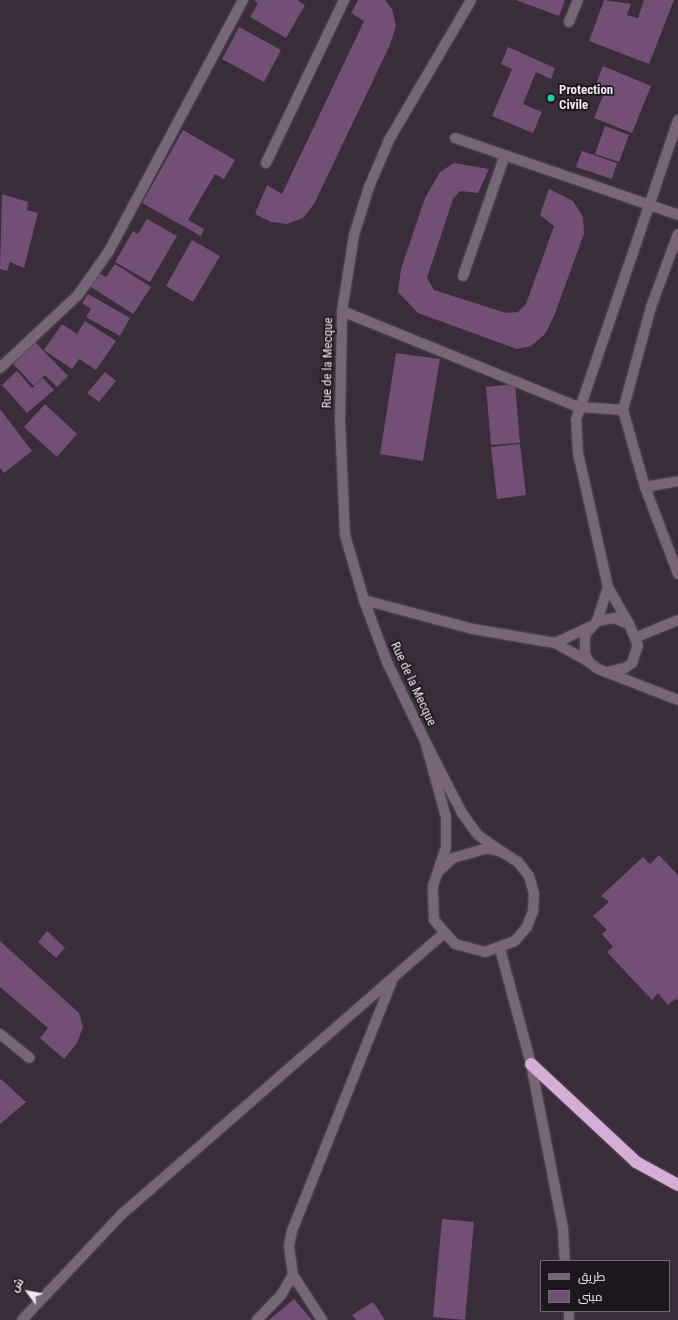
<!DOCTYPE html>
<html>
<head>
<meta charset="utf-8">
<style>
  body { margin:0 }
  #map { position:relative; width:678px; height:1320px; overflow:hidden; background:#392d39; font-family:"Roboto Condensed",Cairo,sans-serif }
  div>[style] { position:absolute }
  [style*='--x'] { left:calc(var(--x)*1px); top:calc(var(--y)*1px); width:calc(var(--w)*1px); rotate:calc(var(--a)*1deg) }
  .building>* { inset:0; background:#734f75 }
  .roads { filter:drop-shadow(0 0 1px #564b56) drop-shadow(0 0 1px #564b56) }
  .minor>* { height:10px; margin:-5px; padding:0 5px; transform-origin:5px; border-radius:5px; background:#766677 }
  .highway>* { height:12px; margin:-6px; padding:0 6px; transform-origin:6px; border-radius:6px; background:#d5add6 }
  .dots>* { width:11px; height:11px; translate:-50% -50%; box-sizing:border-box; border:2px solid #1d171d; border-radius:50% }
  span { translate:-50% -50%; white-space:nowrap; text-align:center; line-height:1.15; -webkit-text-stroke:3.5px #1d171d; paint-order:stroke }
  .poi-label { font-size:13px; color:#f0e8f0; font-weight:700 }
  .left { translate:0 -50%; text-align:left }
  .street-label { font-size:13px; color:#f0e8f0 }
  .legend { position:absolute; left:540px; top:1260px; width:130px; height:52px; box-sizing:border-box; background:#1d171d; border:1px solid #716b71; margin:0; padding:5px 7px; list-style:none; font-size:12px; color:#f0e8f0 }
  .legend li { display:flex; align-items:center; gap:8px; height:20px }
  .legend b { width:20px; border:1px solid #716b71 }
  .north { position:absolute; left:8px; top:1272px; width:40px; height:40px; -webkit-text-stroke:3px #1d171d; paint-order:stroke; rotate:302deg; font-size:11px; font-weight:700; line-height:16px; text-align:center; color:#f0e8f0 }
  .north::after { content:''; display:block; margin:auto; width:14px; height:18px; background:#f0e8f0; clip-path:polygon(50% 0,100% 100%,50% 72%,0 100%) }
</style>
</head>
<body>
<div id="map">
  <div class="building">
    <div style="clip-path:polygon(254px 0,297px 0,305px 5px,286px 38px,250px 17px,258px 3px)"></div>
    <div style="clip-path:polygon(358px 0,385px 0,392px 9px,396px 26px,390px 45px,314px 204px,303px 218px,287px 224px,271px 222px,255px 214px,267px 185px,282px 194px,364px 21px,351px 13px)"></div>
    <div style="clip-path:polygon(516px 0,565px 0,559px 16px)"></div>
    <div style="clip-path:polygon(604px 0,631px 4px,627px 15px,638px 18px,644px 0,674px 0,649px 64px,589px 41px)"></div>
    <div style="clip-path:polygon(239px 27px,281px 50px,264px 82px,222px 59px)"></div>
    <div style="clip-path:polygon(508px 47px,555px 68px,551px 79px,536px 72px,523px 104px,542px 112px,533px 133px,492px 116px,512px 69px,501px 64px)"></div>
    <div style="clip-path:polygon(603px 66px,651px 86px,632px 133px,594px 118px,606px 88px,596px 84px)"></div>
    <div style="clip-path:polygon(605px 126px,629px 135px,619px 162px,595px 154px)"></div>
    <div style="clip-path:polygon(183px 130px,235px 160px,224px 179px,215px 174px,188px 220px,204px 229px,201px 236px,142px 203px)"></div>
    <div style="clip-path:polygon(582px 151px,617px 163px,612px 179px,576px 167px)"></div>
    <div style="clip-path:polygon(454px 163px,489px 169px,478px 193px,460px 191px,453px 199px,427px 278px,434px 290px,506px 313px,518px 312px,526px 304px,554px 226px,540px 215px,549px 189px,573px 201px,583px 217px,584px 234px,554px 316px,545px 334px,531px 346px,517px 349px,418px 313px,398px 292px,401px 269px,425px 198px,440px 172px)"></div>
    <div style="clip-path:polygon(2px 194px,28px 202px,27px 210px,38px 213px,24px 268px,10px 262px,7px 271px,0 269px)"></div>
    <div style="clip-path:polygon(147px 219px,177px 236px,150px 282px,115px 262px,133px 231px,138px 234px)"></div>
    <div style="clip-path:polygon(192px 240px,220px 256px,193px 302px,166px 286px)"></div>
    <div style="clip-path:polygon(115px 264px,151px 287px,133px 314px,88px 285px,97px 272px,106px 277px)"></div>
    <div style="clip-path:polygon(88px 294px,130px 318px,120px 336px,86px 317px,91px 309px,82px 303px)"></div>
    <div style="clip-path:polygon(85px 321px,116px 341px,96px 370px,79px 359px,72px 369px,44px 350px,62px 324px,77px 334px)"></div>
    <div style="clip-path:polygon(35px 342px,68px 376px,57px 387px,45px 375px,34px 386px,13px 364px)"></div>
    <div style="clip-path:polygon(396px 353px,440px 359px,423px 461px,380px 454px)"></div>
    <div style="clip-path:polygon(17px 371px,32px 388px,43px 378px,54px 390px,27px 413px,2px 385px)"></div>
    <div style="clip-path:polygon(105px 372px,116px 381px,99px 402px,87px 393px)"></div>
    <div style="clip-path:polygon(515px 384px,520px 443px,491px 445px,486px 387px)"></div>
    <div style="clip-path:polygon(45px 404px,77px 434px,57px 457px,24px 427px)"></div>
    <div style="clip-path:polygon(0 409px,32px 451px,4px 473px,0 468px)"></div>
    <div style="clip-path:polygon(520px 444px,526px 495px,497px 499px,491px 447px)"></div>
    <div style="clip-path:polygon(659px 855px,678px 875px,678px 1001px,675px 999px,668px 1005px,658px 993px,652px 1000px,607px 952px,613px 947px,602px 934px,607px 930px,593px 916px,609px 902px,601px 896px,643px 857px,650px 864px)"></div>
    <div style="clip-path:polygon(47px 931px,65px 948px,56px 958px,38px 942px)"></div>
    <div style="clip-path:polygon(0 941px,79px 1013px,83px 1027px,77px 1043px,64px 1059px,40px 1038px,48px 1028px,0 987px)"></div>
    <div style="clip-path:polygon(1px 1079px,26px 1102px,0 1124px,0 1080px)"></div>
    <div style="clip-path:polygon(442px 1219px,474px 1222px,465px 1320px,433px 1317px)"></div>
    <div style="clip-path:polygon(294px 1299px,312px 1320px,269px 1320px)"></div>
    <div style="clip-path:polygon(373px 1302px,385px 1320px,356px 1320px,352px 1315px)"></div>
  </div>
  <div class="roads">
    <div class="minor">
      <div style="--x:569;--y:22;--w:24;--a:-68"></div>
      <div style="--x:455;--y:138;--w:236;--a:19"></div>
      <div style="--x:266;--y:163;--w:181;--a:-64.4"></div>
      <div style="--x:678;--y:234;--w:78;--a:110.3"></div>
      <div style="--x:651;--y:307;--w:107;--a:105.2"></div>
      <div style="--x:623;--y:410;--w:80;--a:74.1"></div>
      <div style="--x:645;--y:487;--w:93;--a:69.2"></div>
      <div style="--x:463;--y:276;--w:128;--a:-70.9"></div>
      <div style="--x:342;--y:311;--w:256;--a:22.1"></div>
      <div style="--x:579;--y:407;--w:44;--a:3.9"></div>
      <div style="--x:0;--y:368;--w:107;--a:-43.1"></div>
      <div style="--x:78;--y:295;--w:54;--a:-54.8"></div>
      <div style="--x:109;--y:251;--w:285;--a:-61.9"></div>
      <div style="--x:645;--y:487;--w:34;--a:-10"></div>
      <div style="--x:364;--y:600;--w:113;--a:14.9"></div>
      <div style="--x:473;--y:629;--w:83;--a:9.7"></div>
      <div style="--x:555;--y:643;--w:38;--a:29"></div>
      <div style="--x:597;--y:621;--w:36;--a:-72"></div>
      <div style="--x:629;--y:624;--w:43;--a:-119.6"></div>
      <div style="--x:608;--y:587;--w:137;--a:-102.6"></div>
      <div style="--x:578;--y:453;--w:33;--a:-93"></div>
      <div style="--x:576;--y:420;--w:317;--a:-71.2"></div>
      <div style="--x:637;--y:637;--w:44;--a:-22.5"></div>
      <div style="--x:555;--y:643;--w:38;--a:-25"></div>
      <div style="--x:607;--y:672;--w:18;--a:-13"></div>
      <div style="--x:625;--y:668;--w:9;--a:-36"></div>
      <div style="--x:632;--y:663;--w:18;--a:-71"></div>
      <div style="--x:638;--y:646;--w:24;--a:-112"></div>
      <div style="--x:629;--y:624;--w:16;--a:-158"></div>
      <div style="--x:614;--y:618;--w:17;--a:170"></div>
      <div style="--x:597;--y:621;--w:18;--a:131"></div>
      <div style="--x:585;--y:635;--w:20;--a:90"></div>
      <div style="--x:585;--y:655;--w:9;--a:58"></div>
      <div style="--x:590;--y:663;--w:10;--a:37"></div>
      <div style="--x:598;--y:669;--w:86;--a:21.2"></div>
      <div style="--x:425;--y:741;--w:88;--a:-115.7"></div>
      <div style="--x:387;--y:662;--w:66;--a:-110.4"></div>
      <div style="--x:364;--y:600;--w:68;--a:-106.3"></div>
      <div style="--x:345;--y:535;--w:115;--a:-92.5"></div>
      <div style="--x:340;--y:420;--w:109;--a:-88.9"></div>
      <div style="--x:342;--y:311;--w:77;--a:-81"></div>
      <div style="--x:354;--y:235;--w:50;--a:-72.6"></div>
      <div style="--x:369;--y:187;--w:51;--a:-66.9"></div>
      <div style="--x:389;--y:140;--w:162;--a:-59.6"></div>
      <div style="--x:440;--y:870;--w:18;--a:-43"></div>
      <div style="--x:453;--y:858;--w:35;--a:-16"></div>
      <div style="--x:487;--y:848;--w:18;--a:16"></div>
      <div style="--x:504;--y:853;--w:17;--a:33"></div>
      <div style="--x:518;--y:862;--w:18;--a:52"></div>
      <div style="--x:529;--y:876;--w:18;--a:74"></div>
      <div style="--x:534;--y:893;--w:18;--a:93"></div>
      <div style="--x:533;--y:911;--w:17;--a:111"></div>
      <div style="--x:527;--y:927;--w:18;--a:131"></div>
      <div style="--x:515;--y:941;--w:32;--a:160"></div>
      <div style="--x:485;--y:952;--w:31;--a:-165"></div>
      <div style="--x:455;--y:944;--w:32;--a:-131"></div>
      <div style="--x:434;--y:920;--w:34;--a:-92"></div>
      <div style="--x:433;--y:886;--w:41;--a:-71.6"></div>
      <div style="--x:446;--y:847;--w:30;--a:-90"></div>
      <div style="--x:446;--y:817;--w:79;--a:-105.4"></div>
      <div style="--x:425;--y:741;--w:81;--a:62.8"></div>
      <div style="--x:462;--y:813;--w:27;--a:54"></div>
      <div style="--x:478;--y:835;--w:32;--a:35"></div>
      <div style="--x:500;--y:949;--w:119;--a:74.9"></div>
      <div style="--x:531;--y:1064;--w:167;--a:79"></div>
      <div style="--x:563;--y:1228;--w:33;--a:87"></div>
      <div style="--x:0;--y:1034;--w:38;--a:39"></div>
      <div style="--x:569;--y:1311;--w:9;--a:90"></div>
      <div style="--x:22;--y:1320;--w:144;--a:-46.7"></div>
      <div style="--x:121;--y:1215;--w:427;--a:-41.1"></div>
      <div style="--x:257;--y:1320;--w:35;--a:-46"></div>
      <div style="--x:281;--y:1295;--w:23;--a:-59"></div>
      <div style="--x:322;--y:1320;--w:54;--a:-122.8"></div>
      <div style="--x:293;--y:1275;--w:29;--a:-98"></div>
      <div style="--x:289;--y:1246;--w:15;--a:-79"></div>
      <div style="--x:292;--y:1231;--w:271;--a:-68.2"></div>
    </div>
    <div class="highway">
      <div style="--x:531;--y:1064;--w:144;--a:43"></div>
      <div style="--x:636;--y:1162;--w:48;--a:28.7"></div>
    </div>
  </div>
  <div class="dots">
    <div style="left:551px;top:98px;background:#18d5b2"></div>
  </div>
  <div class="poi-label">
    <span class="left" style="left:559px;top:98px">Protection<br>Civile</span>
  </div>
  <div class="street-label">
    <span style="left:328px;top:363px;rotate:-89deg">Rue de la Mecque</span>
    <span style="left:413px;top:684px;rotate:65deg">Rue de la Mecque</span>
  </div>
  <ul class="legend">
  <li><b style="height:5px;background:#766677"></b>طريق</li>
  <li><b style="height:11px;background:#734f75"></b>مبنى</li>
  </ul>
  <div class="north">ش</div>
</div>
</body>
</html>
